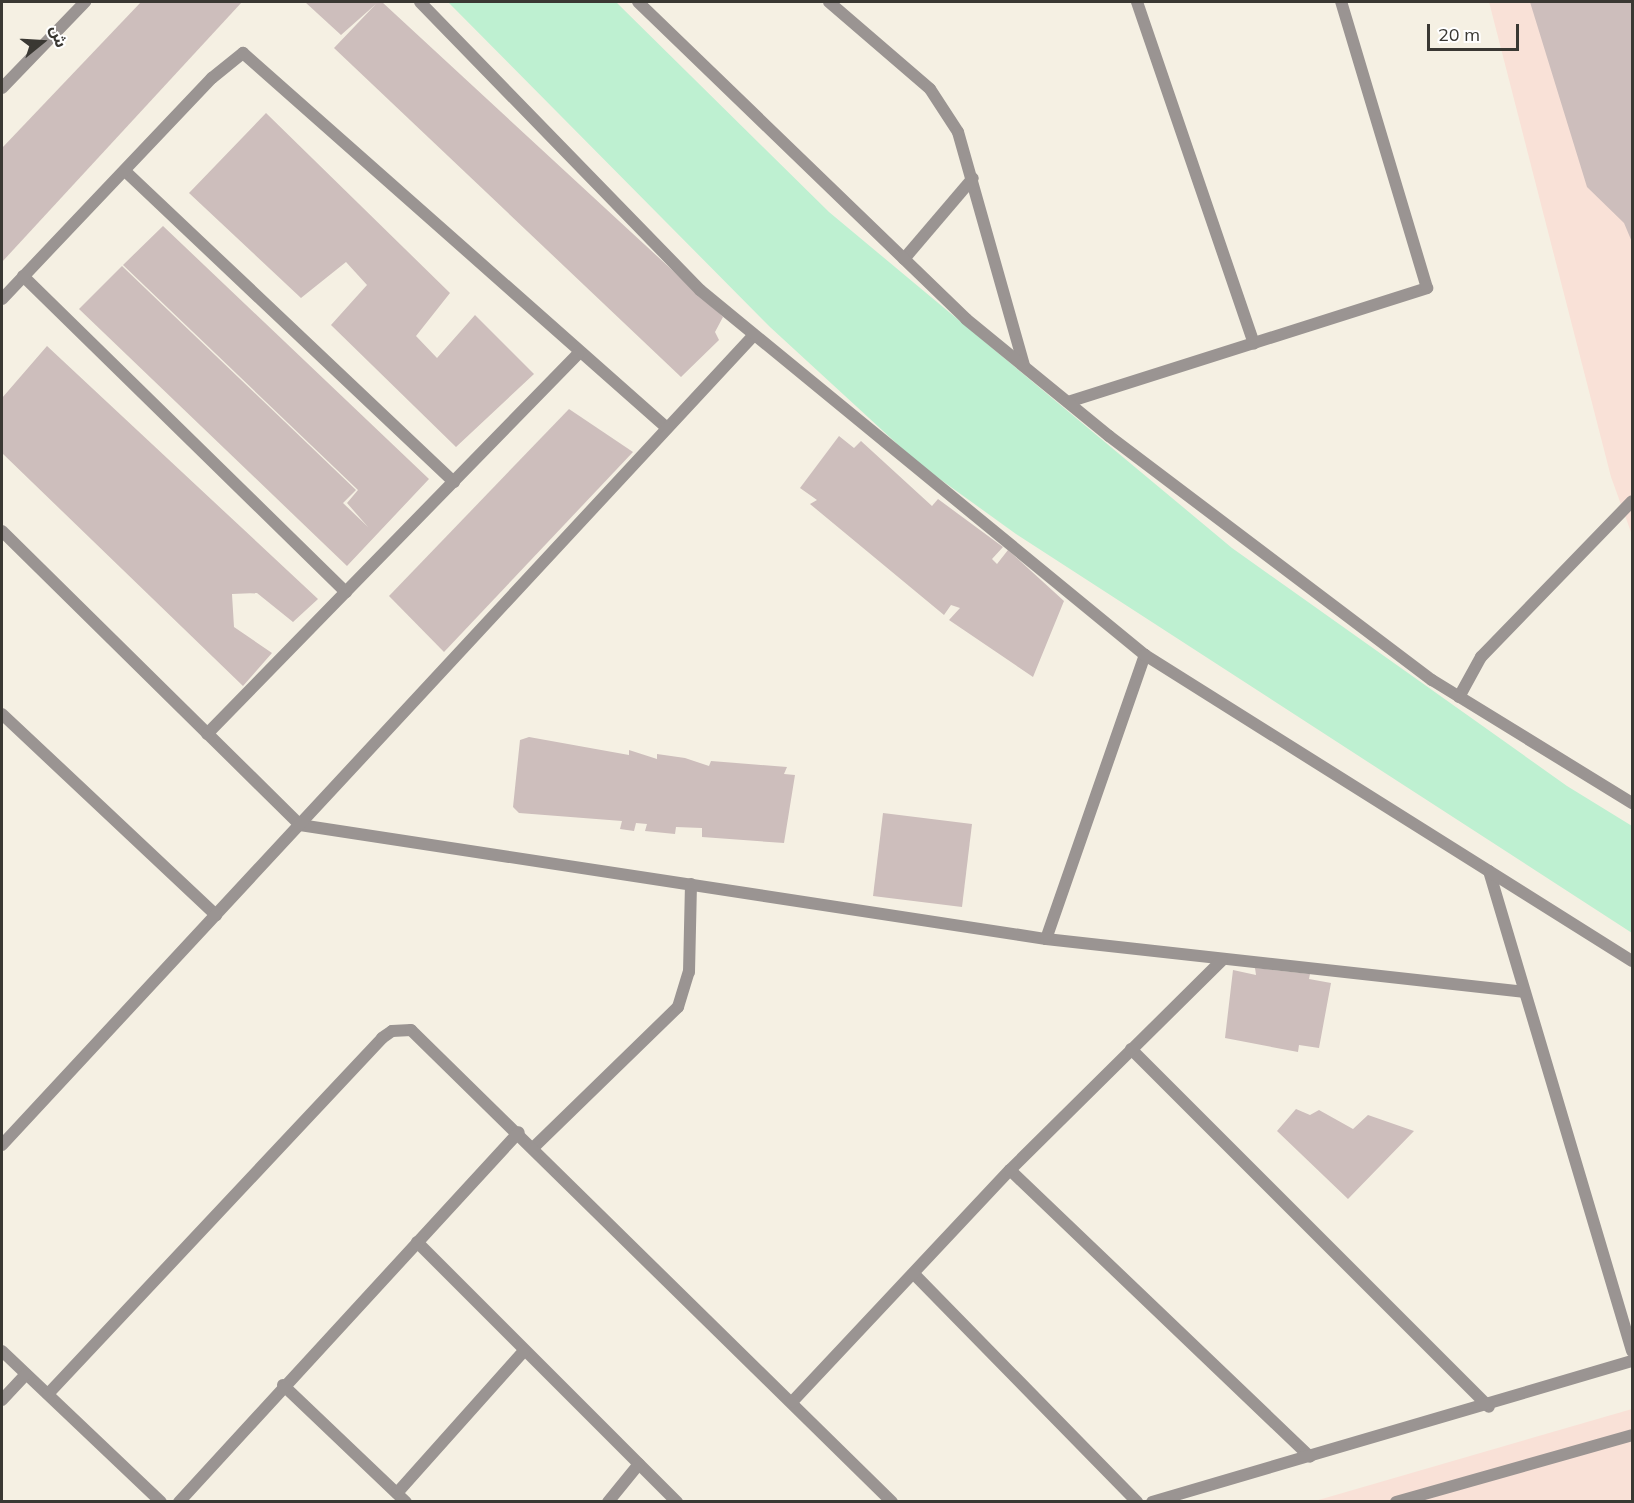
<!DOCTYPE html>
<html>
<head>
<meta charset="utf-8">
<style>
  body { margin:0 }
  #map { position:relative; width:1634px; height:1503px; overflow:hidden; background:#f5f0e3; font-family:Mulish,"Noto Sans Arabic",sans-serif }
  div>[style] { position:absolute }
  [style*='--x'] { left:calc(var(--x)*1px); top:calc(var(--y)*1px); width:calc(var(--w)*1px); rotate:calc(var(--a)*1deg) }
  .industrial>* { inset:0; background:#f9e1d7 }
  .green>* { inset:0; background:#bef0d1 }
  .building>* { inset:0; background:#cdbebc }
  .service>* { height:12px; margin:-6px; padding:0 6px; transform-origin:6px; border-radius:6px; background:#9a9492 }
  .minor>* { height:12px; margin:-6px; padding:0 6px; transform-origin:6px; border-radius:6px; background:#9a9492 }
  .tertiary>* { height:12px; margin:-6px; padding:0 6px; transform-origin:6px; border-radius:6px; background:#9a9492 }
  span { translate:-50% -50%; white-space:nowrap; text-align:center; line-height:1.15; -webkit-text-stroke:4.5px #fff; paint-order:stroke }
  .frame { position:absolute; inset:0; border:3px solid #3a3833; pointer-events:none }
  .north { position:absolute; left:12px; top:12px; width:60px; height:60px; -webkit-text-stroke:4px #fff; paint-order:stroke; rotate:72deg; font-size:16px; font-weight:700; line-height:24px; text-align:center; color:#3a3833 }
  .north::after { content:''; display:block; margin:auto; width:21px; height:27px; background:#3a3833; clip-path:polygon(50% 0,100% 100%,50% 72%,0 100%) }
  .scale { position:absolute; left:1427px; top:24px; width:92px; height:27px; box-sizing:border-box; border:3px solid #3a3833; border-top:0; padding-left:8px; font-size:18px; line-height:21px; white-space:nowrap; color:#3a3833; -webkit-text-stroke:4px #fff; paint-order:stroke }
</style>
</head>
<body>
<div id="map">
  <div class="industrial">
    <div style="clip-path:polygon(1489px 2px,1632px 2px,1632px 535px,1611px 477px)"></div>
    <div style="clip-path:polygon(1632px 1409px,1632px 1501px,1315px 1501px)"></div>
  </div>
  <div class="green">
    <div style="clip-path:polygon(448px 2px,616px 2px,829px 212px,1232px 548px,1567px 786px,1632px 826px,1632px 933px,1016px 534px,919px 464px,770px 327px)"></div>
  </div>
  <div class="building">
    <div style="clip-path:polygon(141px 2px,242px 2px,2px 262px,2px 148px)"></div>
    <div style="clip-path:polygon(305px 2px,382px 2px,723px 317px,715px 332px,719px 340px,681px 377px,334px 48px,376px 4px,341px 35px)"></div>
    <div style="clip-path:polygon(1530px 2px,1632px 2px,1632px 242px,1624px 223px,1587px 187px)"></div>
    <div style="clip-path:polygon(266px 113px,450px 293px,416px 336px,437px 358px,475px 315px,534px 374px,456px 447px,331px 325px,367px 285px,346px 262px,301px 298px,189px 193px)"></div>
    <div style="clip-path:polygon(163px 226px,429px 479px,347px 566px,79px 309px,122px 266px,356px 490px,343px 503px,368px 527px,347px 503px,358px 490px,123px 265px)"></div>
    <div style="clip-path:polygon(47px 346px,318px 599px,293px 622px,257px 593px,232px 594px,234px 627px,272px 653px,243px 686px,2px 453px,2px 398px)"></div>
    <div style="clip-path:polygon(569px 409px,633px 452px,444px 652px,389px 596px)"></div>
    <div style="clip-path:polygon(839px 436px,854px 448px,861px 441px,932px 506px,938px 499px,1003px 547px,992px 559px,997px 564px,1008px 550px,1064px 601px,1033px 677px,949px 620px,960px 608px,951px 605px,944px 615px,810px 504px,817px 500px,800px 488px)"></div>
    <div style="clip-path:polygon(529px 737px,629px 755px,629px 750px,657px 759px,657px 754px,685px 758px,709px 766px,711px 761px,787px 767px,784px 774px,795px 775px,784px 843px,702px 837px,702px 828px,676px 827px,675px 834px,645px 831px,647px 824px,636px 823px,634px 831px,620px 829px,622px 821px,519px 813px,513px 807px,520px 740px)"></div>
    <div style="clip-path:polygon(883px 813px,972px 824px,962px 907px,873px 896px)"></div>
    <div style="clip-path:polygon(1255px 968px,1310px 974px,1309px 979px,1331px 983px,1319px 1048px,1299px 1045px,1298px 1052px,1225px 1038px,1233px 970px,1256px 975px)"></div>
    <div style="clip-path:polygon(1296px 1109px,1310px 1115px,1319px 1110px,1353px 1129px,1368px 1115px,1414px 1131px,1348px 1199px,1277px 1131px)"></div>
  </div>
  <div class="service">
    <div style="--x:2;--y:714;--w:294;--a:43.2"></div>
    <div style="--x:534;--y:1147;--w:201;--a:-44.2"></div>
    <div style="--x:678;--y:1007;--w:37;--a:-73"></div>
    <div style="--x:689;--y:972;--w:88;--a:-88.7"></div>
  </div>
  <div class="minor">
    <div style="--x:829;--y:2;--w:133;--a:40.7"></div>
    <div style="--x:930;--y:89;--w:51;--a:56.9"></div>
    <div style="--x:958;--y:132;--w:243;--a:74.2"></div>
    <div style="--x:1137;--y:2;--w:361;--a:71.1"></div>
    <div style="--x:2;--y:88;--w:120;--a:-46"></div>
    <div style="--x:125;--y:171;--w:453;--a:43.4"></div>
    <div style="--x:904;--y:259;--w:106;--a:-49.6"></div>
    <div style="--x:23;--y:276;--w:452;--a:44.4"></div>
    <div style="--x:2;--y:299;--w:305;--a:-46.5"></div>
    <div style="--x:212;--y:78;--w:40;--a:-39"></div>
    <div style="--x:243;--y:53;--w:566;--a:41.49"></div>
    <div style="--x:1068;--y:402;--w:377;--a:-17.6"></div>
    <div style="--x:1427;--y:288;--w:299;--a:-106.7"></div>
    <div style="--x:2;--y:531;--w:419;--a:44.6"></div>
    <div style="--x:300;--y:825;--w:755;--a:8.69"></div>
    <div style="--x:1046;--y:939;--w:480;--a:6.3"></div>
    <div style="--x:1459;--y:697;--w:46;--a:-61.2"></div>
    <div style="--x:1481;--y:657;--w:217;--a:-45.9"></div>
    <div style="--x:207;--y:734;--w:531;--a:-45.69"></div>
    <div style="--x:1489;--y:871;--w:501;--a:73.41"></div>
    <div style="--x:1046;--y:939;--w:301;--a:-70.8"></div>
    <div style="--x:1131;--y:1049;--w:506;--a:45"></div>
    <div style="--x:2;--y:1145;--w:1102;--a:-47.13"></div>
    <div style="--x:1010;--y:1170;--w:415;--a:43.7"></div>
    <div style="--x:417;--y:1242;--w:368;--a:45"></div>
    <div style="--x:914;--y:1274;--w:319;--a:45.6"></div>
    <div style="--x:2;--y:1351;--w:219;--a:43.5"></div>
    <div style="--x:283;--y:1385;--w:170;--a:43.6"></div>
    <div style="--x:48;--y:1394;--w:488;--a:-46.8"></div>
    <div style="--x:382;--y:1038;--w:12;--a:-35"></div>
    <div style="--x:392;--y:1031;--w:19;--a:-3"></div>
    <div style="--x:411;--y:1030;--w:674;--a:44.46"></div>
    <div style="--x:2;--y:1400;--w:35;--a:-47"></div>
    <div style="--x:792;--y:1402;--w:318;--a:-46.8"></div>
    <div style="--x:1010;--y:1170;--w:298;--a:-44.7"></div>
    <div style="--x:397;--y:1493;--w:191;--a:-48.2"></div>
    <div style="--x:179;--y:1502;--w:502;--a:-47.42"></div>
    <div style="--x:608;--y:1502;--w:49;--a:-50.8"></div>
    <div style="--x:1396;--y:1502;--w:245;--a:-15.8"></div>
  </div>
  <div class="tertiary">
    <div style="--x:420;--y:2;--w:402;--a:45.8"></div>
    <div style="--x:700;--y:290;--w:576;--a:39.36"></div>
    <div style="--x:1145;--y:655;--w:575;--a:32.14"></div>
    <div style="--x:638;--y:2;--w:456;--a:44"></div>
    <div style="--x:966;--y:319;--w:185;--a:39.3"></div>
    <div style="--x:1109;--y:436;--w:405;--a:37.1"></div>
    <div style="--x:1432;--y:680;--w:235;--a:31.6"></div>
    <div style="--x:1152;--y:1502;--w:500;--a:-16.37"></div>
  </div>
  <div class="frame"></div>
  <div class="north">ش</div>
  <div class="scale">20 m</div>
</div>
</body>
</html>
